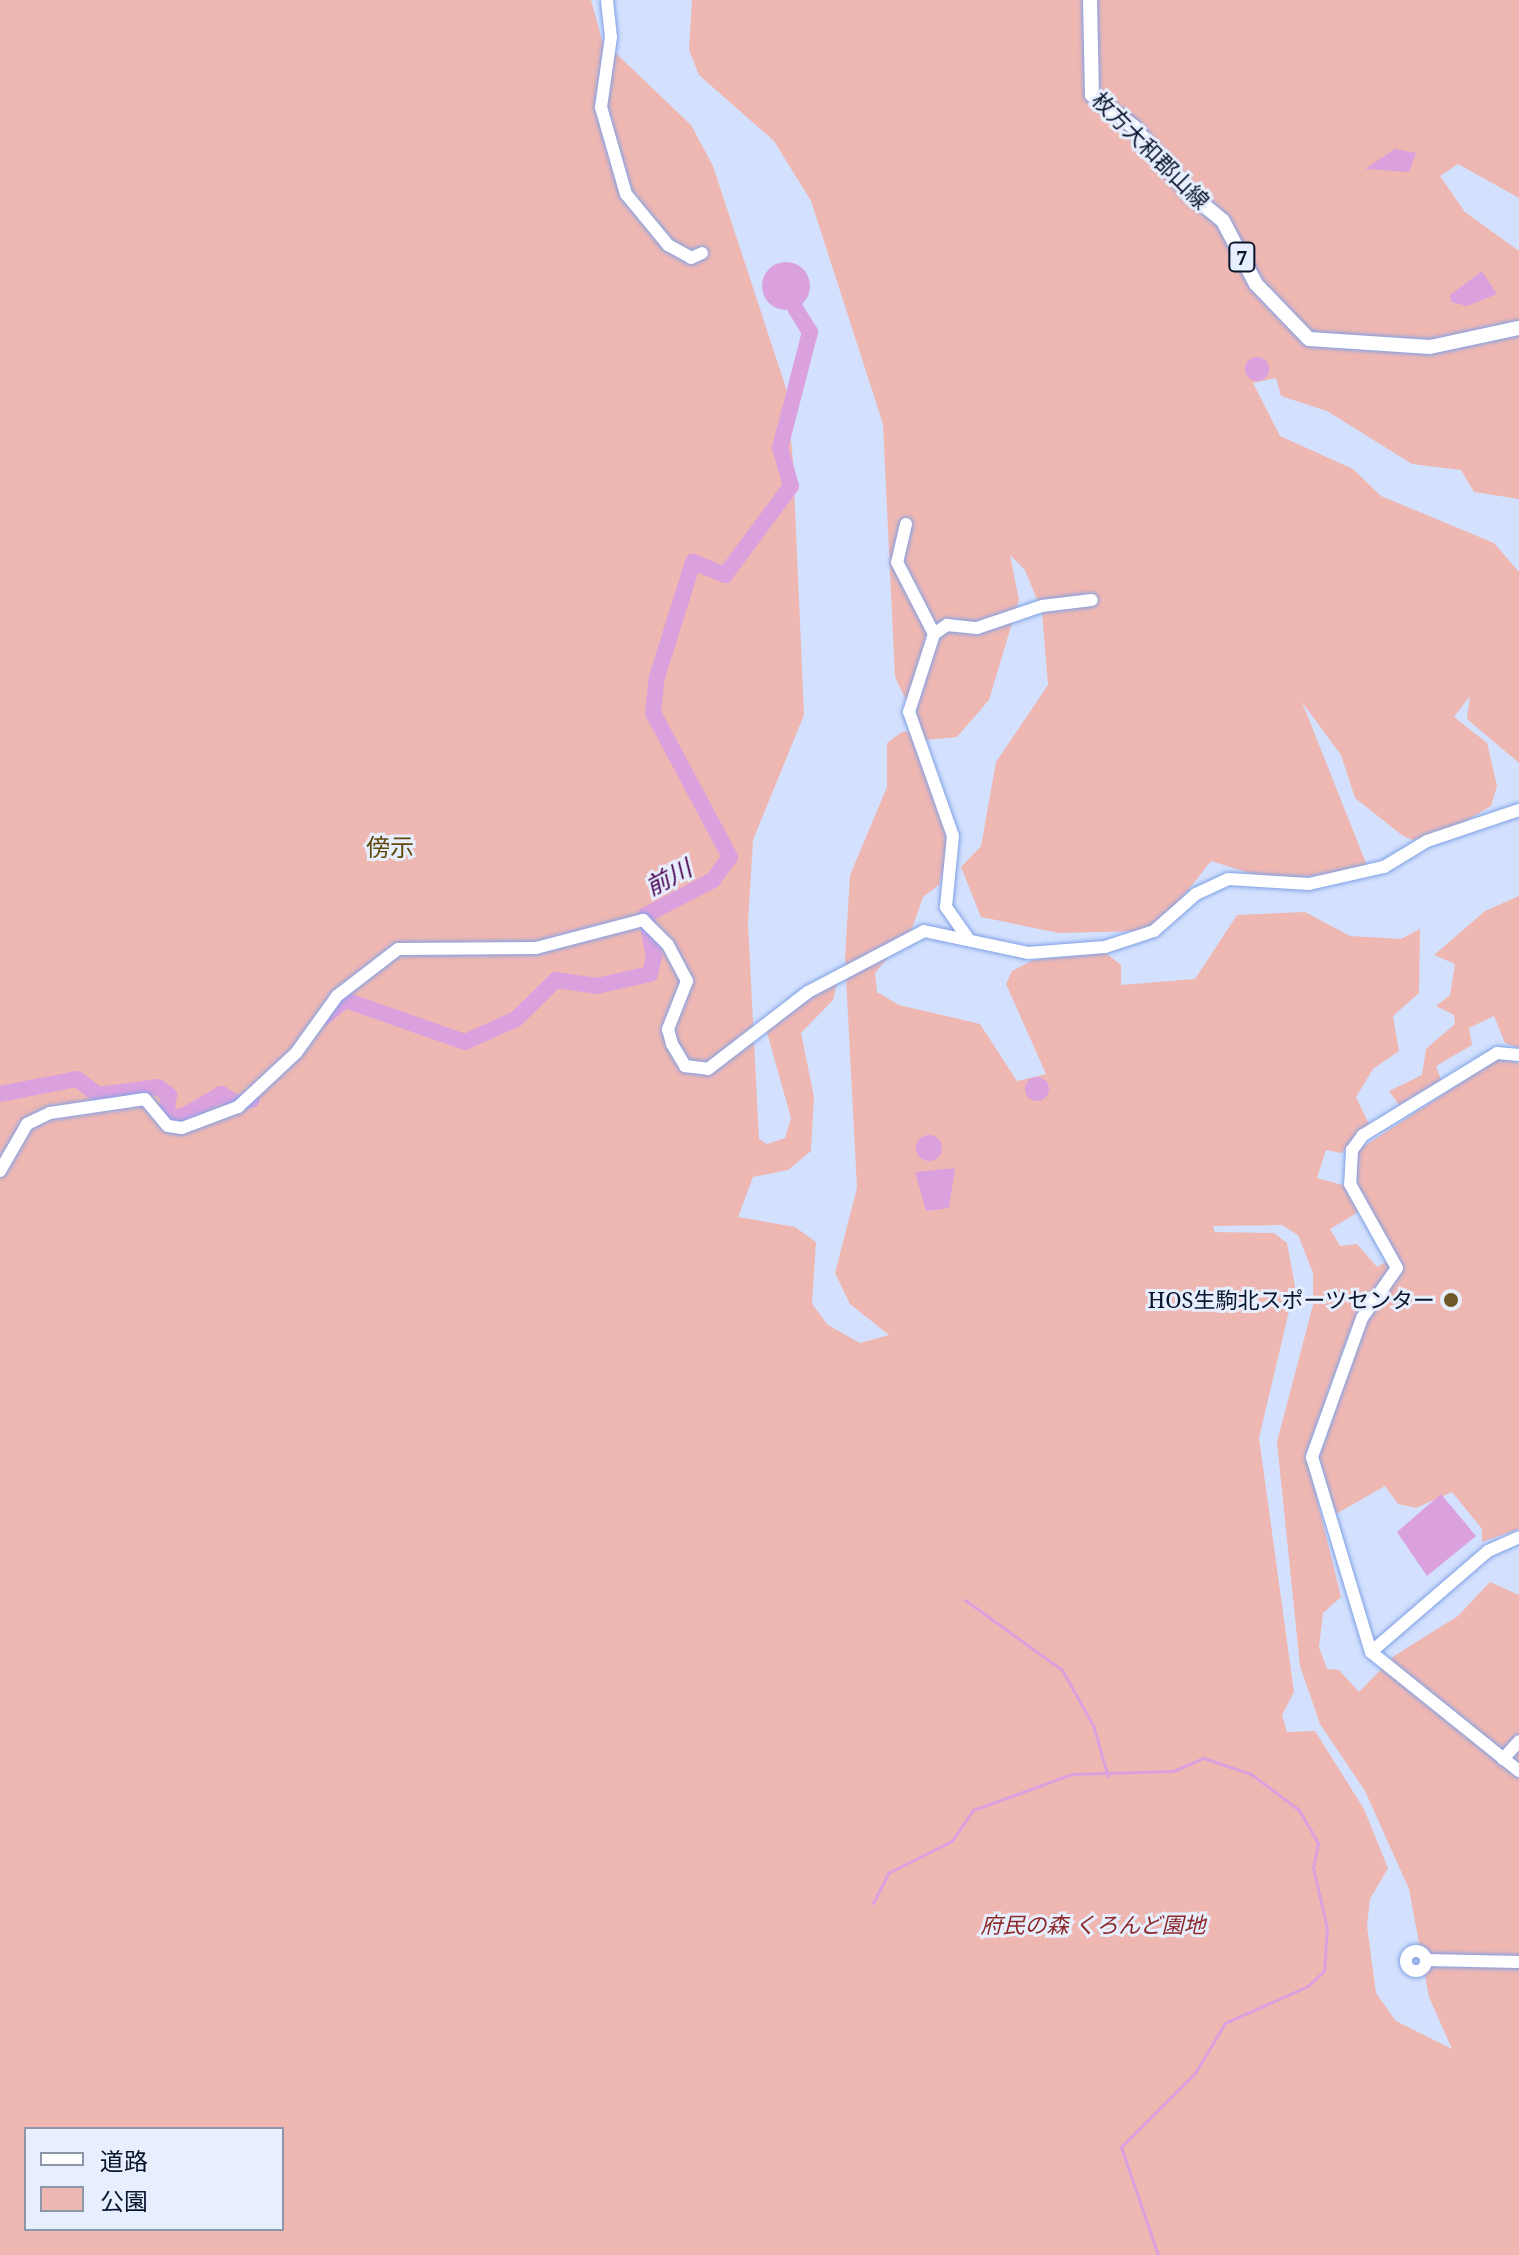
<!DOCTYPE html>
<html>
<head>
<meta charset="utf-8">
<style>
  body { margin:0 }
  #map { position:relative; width:1519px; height:2255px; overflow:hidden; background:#d3e1fe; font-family:"Noto Serif","Noto Sans JP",serif }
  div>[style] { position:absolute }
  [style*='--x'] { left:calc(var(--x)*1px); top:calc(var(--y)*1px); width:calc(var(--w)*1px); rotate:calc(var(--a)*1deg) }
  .green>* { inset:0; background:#efb7b2 }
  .water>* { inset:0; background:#daa1de }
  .round { border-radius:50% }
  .stream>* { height:3px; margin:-1.5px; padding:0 1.5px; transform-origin:1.5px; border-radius:1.5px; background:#daa1de }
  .river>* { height:16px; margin:-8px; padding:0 8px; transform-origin:8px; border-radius:8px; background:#daa1de }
  .roads { filter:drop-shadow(0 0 2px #80a1e5) drop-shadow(0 0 2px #80a1e5) }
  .minor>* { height:12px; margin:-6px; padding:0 6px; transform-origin:6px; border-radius:6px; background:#fff }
  .minor>.ring { margin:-6px; padding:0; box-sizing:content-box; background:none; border:12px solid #fff; border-radius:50% }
  .major>* { height:14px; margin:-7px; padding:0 7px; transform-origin:7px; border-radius:7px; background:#fff }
  .dots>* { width:22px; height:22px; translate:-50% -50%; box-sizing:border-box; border:4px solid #e7eefd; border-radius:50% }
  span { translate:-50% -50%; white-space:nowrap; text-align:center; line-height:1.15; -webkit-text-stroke:6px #e7eefd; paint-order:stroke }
  .shield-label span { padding:2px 6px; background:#e7eefd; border:2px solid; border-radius:6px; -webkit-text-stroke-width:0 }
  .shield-label { font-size:20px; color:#09142d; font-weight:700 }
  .street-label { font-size:22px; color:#09142d }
  .poi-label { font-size:22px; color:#09142d }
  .right { translate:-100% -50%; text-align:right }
  .park-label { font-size:22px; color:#8e2a2a; font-style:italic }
  .neighbourhood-label { font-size:24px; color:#61480b }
  .water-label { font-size:24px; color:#49004f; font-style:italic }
  .legend { position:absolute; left:24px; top:2127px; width:260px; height:104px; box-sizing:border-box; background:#e7eefd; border:2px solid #8e97aa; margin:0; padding:10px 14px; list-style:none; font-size:24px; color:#09142d }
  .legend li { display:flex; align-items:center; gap:16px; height:40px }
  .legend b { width:40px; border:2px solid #8e97aa }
</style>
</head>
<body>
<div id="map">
  <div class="green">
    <div style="clip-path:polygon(evenodd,0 0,591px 0,602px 40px,691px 125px,713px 166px,786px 388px,793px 461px,804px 715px,753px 840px,748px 923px,759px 1139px,767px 1144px,785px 1138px,791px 1118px,766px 1029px,838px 979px,833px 1000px,801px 1033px,814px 1097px,811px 1151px,788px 1170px,753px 1177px,738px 1217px,795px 1227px,816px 1242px,812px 1304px,828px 1325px,860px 1343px,889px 1335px,850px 1304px,835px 1273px,857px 1188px,845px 958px,850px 875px,887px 787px,887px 743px,902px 732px,916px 731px,950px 848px,939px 885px,923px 897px,912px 929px,875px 973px,877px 992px,899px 1005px,980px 1024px,1017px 1081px,1046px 1074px,1006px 984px,1012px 971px,1033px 960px,1106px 953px,1121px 965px,1121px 985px,1195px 979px,1237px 915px,1305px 912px,1350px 936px,1401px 939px,1420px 929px,1419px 993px,1393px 1016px,1399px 1051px,1373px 1069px,1356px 1097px,1369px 1124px,1342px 1153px,1326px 1150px,1317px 1178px,1346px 1186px,1360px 1211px,1330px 1229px,1340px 1246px,1357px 1244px,1377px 1267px,1389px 1260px,1392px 1270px,1351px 1329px,1306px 1454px,1341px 1597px,1323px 1613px,1319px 1647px,1327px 1669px,1339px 1670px,1359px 1692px,1394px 1656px,1458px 1616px,1490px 1582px,1519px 1595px,1519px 2255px,0 2255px,0 0,1282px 1225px,1298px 1235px,1313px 1273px,1313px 1305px,1277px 1442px,1300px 1666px,1320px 1724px,1365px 1791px,1409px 1889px,1429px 1997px,1452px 2049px,1396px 2021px,1376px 1993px,1367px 1926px,1370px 1899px,1388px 1868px,1364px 1809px,1315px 1731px,1287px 1732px,1282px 1715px,1294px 1692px,1259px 1438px,1295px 1286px,1287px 1243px,1274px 1233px,1215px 1232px,1213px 1226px,1282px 1225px,0 0,26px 2129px,282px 2129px,282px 2229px,26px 2229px,26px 2129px)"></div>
    <div style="clip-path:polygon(692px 0,1519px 0,1519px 198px,1458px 164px,1440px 176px,1465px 212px,1519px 251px,1519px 499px,1474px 492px,1461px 470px,1412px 464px,1327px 411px,1281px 396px,1276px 378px,1253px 383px,1280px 436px,1353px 469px,1381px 496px,1494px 543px,1519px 572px,1519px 763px,1467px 719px,1470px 696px,1454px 717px,1487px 743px,1497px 786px,1491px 806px,1456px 827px,1413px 840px,1403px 836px,1355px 798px,1341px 755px,1302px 702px,1368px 868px,1275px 881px,1211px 861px,1166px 918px,1141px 931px,1059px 933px,981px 917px,961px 867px,981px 846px,996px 762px,1048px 685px,1042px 612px,1025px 570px,1010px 555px,1019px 600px,989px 700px,957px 737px,925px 740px,895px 677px,883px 424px,811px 201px,774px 141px,699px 75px,689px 50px)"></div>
    <div style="clip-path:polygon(1519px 896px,1519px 1048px,1505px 1043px,1494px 1016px,1469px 1028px,1472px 1045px,1436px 1066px,1441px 1080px,1399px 1105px,1389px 1091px,1422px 1075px,1426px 1049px,1455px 1024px,1454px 1015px,1436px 1006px,1450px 995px,1455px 964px,1434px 955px,1485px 911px)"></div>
    <div style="clip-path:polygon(1499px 1058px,1519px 1063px,1519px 1529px,1482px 1542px,1482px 1529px,1452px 1492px,1416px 1508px,1398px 1504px,1385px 1486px,1336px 1514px,1319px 1458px,1364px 1326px,1401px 1269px,1353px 1177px,1358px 1150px)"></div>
  </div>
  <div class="water">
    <div style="clip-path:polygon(1395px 149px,1416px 153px,1409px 172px,1365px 169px)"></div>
    <div class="round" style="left:762px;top:262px;width:48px;height:48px"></div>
    <div style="clip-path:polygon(1482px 271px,1497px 294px,1467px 306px,1451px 302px,1450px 295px)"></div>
    <div class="round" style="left:1245px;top:357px;width:24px;height:24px"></div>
    <div class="round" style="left:1025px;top:1077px;width:24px;height:24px"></div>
    <div class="round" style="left:916px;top:1135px;width:26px;height:26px"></div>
    <div style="clip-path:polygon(955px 1168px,949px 1208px,926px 1211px,915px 1172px)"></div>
    <div style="clip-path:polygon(1441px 1494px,1476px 1536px,1427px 1576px,1397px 1532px)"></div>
  </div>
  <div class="stream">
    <div style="--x:965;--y:1600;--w:120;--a:35.8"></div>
    <div style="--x:1062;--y:1670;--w:63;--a:60.6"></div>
    <div style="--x:1093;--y:1725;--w:54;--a:73.9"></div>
    <div style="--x:873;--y:1903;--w:34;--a:-63"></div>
    <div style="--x:888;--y:1873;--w:72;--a:-26.6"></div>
    <div style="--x:952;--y:1841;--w:37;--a:-56"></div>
    <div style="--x:973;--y:1810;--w:105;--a:-20"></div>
    <div style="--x:1072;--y:1774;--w:101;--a:-1.7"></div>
    <div style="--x:1173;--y:1771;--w:34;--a:-23"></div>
    <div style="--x:1204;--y:1758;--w:50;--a:18.8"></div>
    <div style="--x:1251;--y:1774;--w:60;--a:36.9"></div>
    <div style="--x:1299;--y:1810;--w:38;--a:60"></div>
    <div style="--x:1318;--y:1843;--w:25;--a:101"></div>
    <div style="--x:1313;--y:1868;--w:62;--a:76.9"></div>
    <div style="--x:1327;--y:1928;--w:43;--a:94"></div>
    <div style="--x:1324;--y:1971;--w:22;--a:137"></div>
    <div style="--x:1308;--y:1986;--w:91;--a:156"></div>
    <div style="--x:1225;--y:2023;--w:58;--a:121"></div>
    <div style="--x:1195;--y:2073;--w:105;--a:135"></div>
    <div style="--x:1121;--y:2147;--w:114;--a:71.1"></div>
  </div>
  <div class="river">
    <div style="--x:324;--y:1017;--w:27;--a:-39"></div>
    <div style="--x:345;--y:1000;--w:127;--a:19.3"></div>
    <div style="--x:465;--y:1042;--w:56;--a:-24.3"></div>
    <div style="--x:516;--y:1019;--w:56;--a:-44.3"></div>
    <div style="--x:556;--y:980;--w:41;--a:8.3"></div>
    <div style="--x:597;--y:986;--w:54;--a:-12.8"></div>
    <div style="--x:650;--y:974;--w:17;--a:-77"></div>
    <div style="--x:654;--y:957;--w:43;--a:-100.8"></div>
    <div style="--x:646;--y:915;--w:76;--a:-27.6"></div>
    <div style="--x:713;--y:880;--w:29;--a:-54"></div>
    <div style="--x:730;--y:857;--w:163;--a:-118.1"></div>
    <div style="--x:653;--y:713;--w:36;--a:-84"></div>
    <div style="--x:657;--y:677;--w:121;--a:-72.6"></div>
    <div style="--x:693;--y:562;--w:35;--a:22"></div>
    <div style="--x:725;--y:575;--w:111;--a:-53.4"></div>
    <div style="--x:791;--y:486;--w:40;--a:-106"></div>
    <div style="--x:780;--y:448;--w:120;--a:-75.5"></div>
    <div style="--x:810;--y:332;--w:28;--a:-122"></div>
    <div style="--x:0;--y:1094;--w:78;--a:-11"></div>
    <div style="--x:77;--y:1079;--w:26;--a:37"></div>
    <div style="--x:98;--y:1095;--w:61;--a:-7.6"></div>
    <div style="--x:158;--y:1087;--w:14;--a:36"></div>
    <div style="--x:169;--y:1095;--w:19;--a:99"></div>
    <div style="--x:166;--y:1114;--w:15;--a:16"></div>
    <div style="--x:180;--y:1118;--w:48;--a:-30.3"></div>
    <div style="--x:221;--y:1094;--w:17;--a:31"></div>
    <div style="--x:236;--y:1103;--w:16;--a:-11"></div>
  </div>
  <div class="roads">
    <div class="minor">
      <div style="--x:607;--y:0;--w:37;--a:84"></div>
      <div style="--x:611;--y:37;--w:71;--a:98.1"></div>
      <div style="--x:601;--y:107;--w:91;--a:74"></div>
      <div style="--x:626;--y:194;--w:66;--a:50.5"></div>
      <div style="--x:668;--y:245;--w:26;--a:29"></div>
      <div style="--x:691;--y:258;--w:12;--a:-24"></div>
      <div style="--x:906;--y:524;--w:39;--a:103"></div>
      <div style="--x:897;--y:562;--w:81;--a:62.8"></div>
      <div style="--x:967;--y:937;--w:37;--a:-125"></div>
      <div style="--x:946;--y:907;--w:71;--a:-84.4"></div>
      <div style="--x:953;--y:836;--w:132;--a:-109.5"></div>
      <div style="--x:909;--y:712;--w:82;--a:-72.2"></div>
      <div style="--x:934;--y:634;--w:16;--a:-35"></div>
      <div style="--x:947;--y:625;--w:30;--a:6"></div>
      <div style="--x:977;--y:628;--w:69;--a:-18.7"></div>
      <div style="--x:1042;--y:606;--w:50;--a:-6.8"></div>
      <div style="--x:1519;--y:1055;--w:22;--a:-175"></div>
      <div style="--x:1497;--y:1053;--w:157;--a:148.5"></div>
      <div style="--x:1363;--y:1135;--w:19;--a:126"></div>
      <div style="--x:1352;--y:1150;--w:34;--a:93"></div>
      <div style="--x:1350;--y:1184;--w:96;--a:60.8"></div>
      <div style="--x:1397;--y:1268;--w:61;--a:125"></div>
      <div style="--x:1362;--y:1318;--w:148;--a:109.8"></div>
      <div style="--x:1312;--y:1457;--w:204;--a:73.2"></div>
      <div style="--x:1371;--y:1652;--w:190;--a:38.8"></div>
      <div style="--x:0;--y:1171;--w:54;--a:-60.1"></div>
      <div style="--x:27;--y:1124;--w:25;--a:-26"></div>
      <div style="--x:50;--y:1113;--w:96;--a:-8.4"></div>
      <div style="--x:145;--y:1099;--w:35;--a:50"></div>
      <div style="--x:168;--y:1126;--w:14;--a:8"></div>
      <div style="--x:182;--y:1128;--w:60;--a:-20.6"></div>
      <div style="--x:238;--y:1107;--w:79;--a:-43"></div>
      <div style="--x:296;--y:1053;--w:70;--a:-54.3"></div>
      <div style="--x:337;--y:996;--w:77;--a:-37.6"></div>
      <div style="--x:398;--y:949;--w:138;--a:-0.4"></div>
      <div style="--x:536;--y:948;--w:111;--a:-14.7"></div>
      <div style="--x:643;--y:920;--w:35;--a:45"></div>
      <div style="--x:668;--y:945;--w:41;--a:62.2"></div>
      <div style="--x:687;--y:981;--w:52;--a:111.6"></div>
      <div style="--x:668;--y:1029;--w:16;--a:75"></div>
      <div style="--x:672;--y:1044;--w:26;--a:59"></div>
      <div style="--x:685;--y:1066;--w:23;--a:7"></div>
      <div style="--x:708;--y:1069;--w:126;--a:-37.6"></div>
      <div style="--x:808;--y:992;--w:131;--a:-27.7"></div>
      <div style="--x:924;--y:931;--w:106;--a:11.9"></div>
      <div style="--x:1028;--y:953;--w:77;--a:-4.5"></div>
      <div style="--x:1105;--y:947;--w:52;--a:-18.1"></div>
      <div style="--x:1154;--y:931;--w:56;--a:-41.4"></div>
      <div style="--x:1196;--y:894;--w:35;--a:-25"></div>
      <div style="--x:1228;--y:879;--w:81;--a:3.5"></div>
      <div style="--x:1309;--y:884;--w:77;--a:-12.8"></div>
      <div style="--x:1384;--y:867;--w:50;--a:-31.2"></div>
      <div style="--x:1427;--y:841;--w:97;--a:-18.6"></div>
      <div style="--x:1371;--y:1652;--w:155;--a:-40.8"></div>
      <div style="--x:1488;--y:1551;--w:34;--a:-24"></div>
      <div style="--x:1503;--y:1759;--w:24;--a:-48"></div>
      <div class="ring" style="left:1406px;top:1951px;width:8px;height:8px"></div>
      <div style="--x:1426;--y:1960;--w:93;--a:1.2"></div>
    </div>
    <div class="major">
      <div style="--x:1090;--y:0;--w:95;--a:88.8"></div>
      <div style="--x:1092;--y:95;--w:53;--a:37.3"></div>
      <div style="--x:1134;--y:127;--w:85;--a:50.3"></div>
      <div style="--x:1188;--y:192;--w:45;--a:39.6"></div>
      <div style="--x:1223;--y:221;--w:71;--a:62.4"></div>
      <div style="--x:1256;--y:284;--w:76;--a:46.1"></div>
      <div style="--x:1309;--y:339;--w:121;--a:3.8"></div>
      <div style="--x:1430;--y:347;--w:91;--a:-12.1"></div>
    </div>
  </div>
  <div class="dots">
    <div style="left:1451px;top:1300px;background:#6f5828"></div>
  </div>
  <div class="shield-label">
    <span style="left:1242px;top:257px">7</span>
  </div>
  <div class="street-label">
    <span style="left:1151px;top:150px;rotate:45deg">枚方大和郡山線</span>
  </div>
  <div class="poi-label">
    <span class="right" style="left:1435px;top:1300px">HOS生駒北スポーツセンター</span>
  </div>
  <div class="park-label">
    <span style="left:1093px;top:1925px">府民の森 くろんど園地</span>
  </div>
  <div class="neighbourhood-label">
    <span style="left:390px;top:847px">傍示</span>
  </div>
  <div class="water-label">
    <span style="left:668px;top:877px;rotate:-28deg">前川</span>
  </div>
  <ul class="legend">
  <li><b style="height:10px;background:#fff"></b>道路</li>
  <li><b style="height:22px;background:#efb7b2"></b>公園</li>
  </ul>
</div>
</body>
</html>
